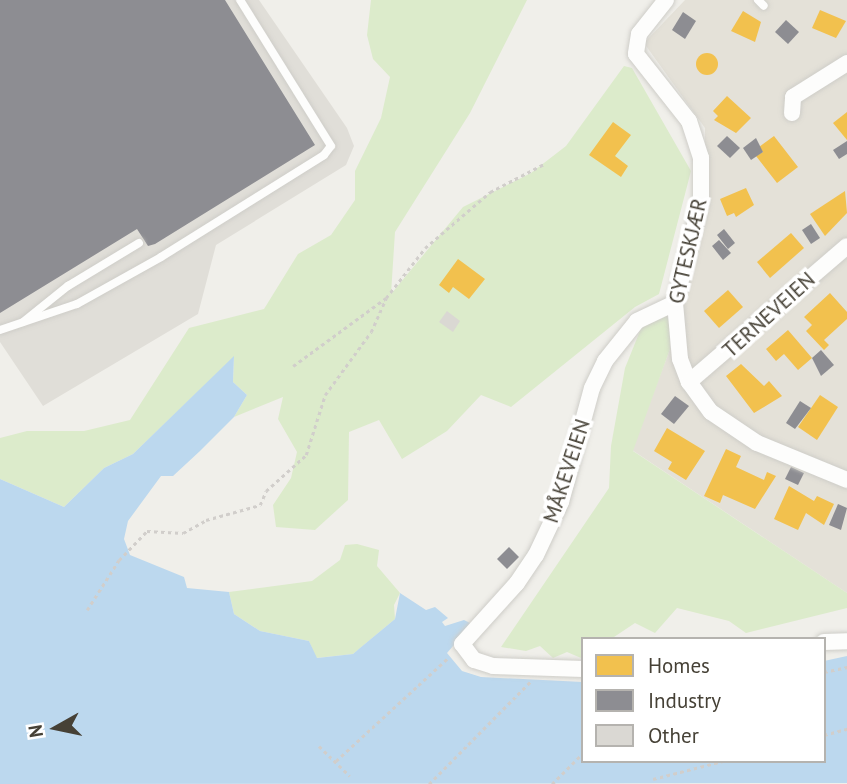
<!DOCTYPE html>
<html>
<head>
<meta charset="utf-8">
<style>
  body { margin:0 }
  #map { position:relative; width:847px; height:784px; overflow:hidden; background:#f0efea; font-family:"PT Sans",sans-serif }
  div>[style] { position:absolute }
  [style*='--x'] { left:calc(var(--x)*1px); top:calc(var(--y)*1px); width:calc(var(--w)*1px); rotate:calc(var(--a)*1deg) }
  .residential>* { inset:0; background:#e4e1d8 }
  .industrial>* { inset:0; background:#e0ded8 }
  .green>* { inset:0; background:#dcebcb }
  .water>* { inset:0; background:#bcd8ee }
  .homes>* { inset:0; background:#f2c14e }
  .round { border-radius:50% }
  .industry>* { inset:0; background:#8d8d92 }
  .building>* { inset:0; background:#dad8d3 }
  .path>* { height:2.5px; margin-top:-1.25px; transform-origin:0; background:repeating-linear-gradient(90deg,#d1cecb 0 3.5px,transparent 0 7px) }
  .roads { filter:drop-shadow(0 0 2px #cecdc8) drop-shadow(0 0 2px #cecdc8) }
  .lane>* { height:8px; margin:-4px; padding:0 4px; transform-origin:4px; border-radius:4px; background:#fdfdfc }
  .street>* { height:16px; margin:-8px; padding:0 8px; transform-origin:8px; border-radius:8px; background:#fdfdfc }
  span { translate:-50% -50%; white-space:nowrap; text-align:center; line-height:1.15; -webkit-text-stroke:7px #fff; paint-order:stroke }
  .street-label { font-size:21px; color:#464136 }
  .legend { position:absolute; left:581px; top:637px; width:245px; height:126px; box-sizing:border-box; background:#fff; border:2px solid #b5b3af; margin:0; padding:9px 12px; list-style:none; font-size:21px; color:#464136 }
  .legend li { display:flex; align-items:center; gap:14px; height:35px }
  .legend b { width:35px; border:2px solid #b5b3af }
  .north { position:absolute; left:21px; top:693px; width:70px; height:70px; -webkit-text-stroke:5px #fff; paint-order:stroke; rotate:261deg; font-size:19px; font-weight:700; line-height:28px; text-align:center; color:#464136 }
  .north::after { content:''; display:block; margin:auto; width:24px; height:32px; background:#464136; clip-path:polygon(50% 0,100% 100%,50% 72%,0 100%) }
</style>
</head>
<body>
<div id="map">
  <div class="residential">
    <div style="clip-path:polygon(685px 0,847px 0,847px 593px,632px 450px,670px 349px,705px 224px,705px 128px,644px 43px)"></div>
  </div>
  <div class="industrial">
    <div style="clip-path:polygon(0 0,259px 0,347px 128px,354px 146px,346px 165px,216px 245px,198px 314px,43px 406px,0 342px)"></div>
  </div>
  <div class="green">
    <div style="clip-path:polygon(371px 0,527px 0,470px 113px,395px 232px,391px 294px,463px 207px,531px 173px,566px 146px,624px 66px,632px 68px,691px 171px,659px 294px,635px 307px,511px 407px,481px 395px,447px 431px,402px 459px,379px 420px,349px 432px,348px 500px,315px 530px,276px 527px,273px 505px,291px 478px,297px 452px,278px 419px,283px 397px,234px 417px,247px 395px,233px 382px,234px 357px,133px 454px,104px 468px,64px 507px,0 479px,0 438px,27px 431px,84px 431px,130px 420px,189px 328px,264px 309px,298px 254px,331px 235px,355px 200px,355px 171px,381px 118px,390px 77px,373px 59px,367px 35px)"></div>
    <div style="clip-path:polygon(662px 312px,670px 320px,670px 349px,633px 451px,847px 593px,847px 608px,746px 633px,729px 621px,677px 608px,655px 633px,635px 623px,611px 639px,583px 639px,581px 658px,567px 652px,553px 658px,540px 646px,526px 651px,501px 647px,609px 488px,611px 446px,625px 368px,644px 321px)"></div>
    <div style="clip-path:polygon(357px 544px,379px 550px,377px 566px,400px 593px,394px 605px,395px 619px,353px 654px,316px 658px,309px 641px,260px 631px,234px 614px,229px 592px,312px 581px,340px 560px,345px 545px)"></div>
  </div>
  <div class="water">
    <div style="clip-path:polygon(234px 356px,233px 382px,247px 395px,234px 417px,200px 451px,173px 476px,161px 476px,128px 521px,124px 539px,130px 555px,184px 577px,187px 588px,229px 592px,234px 614px,260px 631px,309px 641px,317px 658px,353px 654px,360px 648px,395px 619px,400px 593px,426px 610px,435px 607px,448px 618px,442px 622px,445px 626px,464px 620px,472px 624px,447px 653px,462px 671px,481px 677px,583px 682px,583px 761px,824px 761px,824px 661px,847px 656px,847px 783px,0 784px,0 479px,64px 507px,104px 468px,133px 454px)"></div>
  </div>
  <div class="homes">
    <div style="clip-path:polygon(820px 10px,846px 21px,836px 38px,812px 28px)"></div>
    <div style="clip-path:polygon(743px 11px,761px 22px,755px 42px,731px 31px)"></div>
    <div class="round" style="left:696px;top:53px;width:22px;height:22px"></div>
    <div style="clip-path:polygon(727px 96px,751px 118px,736px 133px,714px 120px,718px 116px,713px 111px)"></div>
    <div style="clip-path:polygon(847px 112px,847px 140px,833px 123px)"></div>
    <div style="clip-path:polygon(613px 122px,631px 135px,615px 156px,628px 166px,621px 177px,589px 155px)"></div>
    <div style="clip-path:polygon(774px 136px,798px 167px,777px 183px,756px 156px,763px 152px,759px 147px)"></div>
    <div style="clip-path:polygon(746px 188px,754px 205px,736px 217px,734px 213px,727px 216px,720px 199px)"></div>
    <div style="clip-path:polygon(845px 191px,847px 213px,825px 236px,810px 214px)"></div>
    <div style="clip-path:polygon(791px 233px,804px 248px,770px 278px,757px 262px)"></div>
    <div style="clip-path:polygon(458px 259px,485px 279px,469px 299px,453px 287px,449px 293px,439px 285px)"></div>
    <div style="clip-path:polygon(728px 290px,743px 307px,719px 328px,704px 311px)"></div>
    <div style="clip-path:polygon(830px 293px,847px 312px,847px 319px,824px 340px,829px 345px,824px 350px,806px 331px,812px 325px,804px 317px)"></div>
    <div style="clip-path:polygon(788px 330px,812px 358px,798px 370px,784px 354px,776px 361px,766px 349px)"></div>
    <div style="clip-path:polygon(741px 364px,764px 386px,769px 381px,782px 396px,754px 413px,726px 376px)"></div>
    <div style="clip-path:polygon(820px 395px,838px 407px,817px 440px,798px 427px)"></div>
    <div style="clip-path:polygon(667px 428px,705px 451px,686px 480px,668px 469px,672px 462px,654px 451px)"></div>
    <div style="clip-path:polygon(726px 449px,741px 456px,736px 467px,764px 480px,767px 472px,776px 476px,755px 509px,723px 495px,720px 503px,704px 496px)"></div>
    <div style="clip-path:polygon(789px 486px,814px 501px,817px 496px,834px 504px,824px 525px,806px 513px,798px 530px,774px 519px)"></div>
  </div>
  <div class="industry">
    <div style="clip-path:polygon(0 0,225px 0,315px 145px,155px 244px,148px 246px,137px 229px,0 313px)"></div>
    <div style="clip-path:polygon(683px 12px,696px 21px,685px 39px,672px 30px)"></div>
    <div style="clip-path:polygon(786px 20px,799px 32px,788px 44px,775px 32px)"></div>
    <div style="clip-path:polygon(727px 136px,740px 148px,730px 158px,717px 146px)"></div>
    <div style="clip-path:polygon(756px 138px,763px 152px,751px 160px,743px 148px)"></div>
    <div style="clip-path:polygon(847px 141px,847px 154px,839px 159px,833px 150px)"></div>
    <div style="clip-path:polygon(811px 224px,820px 238px,811px 244px,802px 230px)"></div>
    <div style="clip-path:polygon(724px 229px,735px 243px,728px 249px,717px 235px)"></div>
    <div style="clip-path:polygon(719px 240px,731px 253px,723px 260px,712px 246px)"></div>
    <div style="clip-path:polygon(821px 350px,834px 365px,821px 376px,812px 358px)"></div>
    <div style="clip-path:polygon(675px 396px,689px 406px,674px 424px,661px 414px)"></div>
    <div style="clip-path:polygon(800px 401px,811px 408px,795px 429px,786px 423px)"></div>
    <div style="clip-path:polygon(791px 467px,804px 473px,798px 485px,785px 479px)"></div>
    <div style="clip-path:polygon(838px 504px,847px 508px,841px 530px,829px 525px)"></div>
    <div style="clip-path:polygon(509px 547px,519px 557px,507px 569px,497px 559px)"></div>
  </div>
  <div class="building">
    <div style="clip-path:polygon(447px 311px,460px 321px,453px 332px,439px 322px)"></div>
  </div>
  <div class="path">
    <div style="--x:293;--y:366;--w:115;--a:-36.2"></div>
    <div style="--x:386;--y:298;--w:63;--a:-52"></div>
    <div style="--x:425;--y:248;--w:86;--a:-40.7"></div>
    <div style="--x:490;--y:192;--w:61;--a:-27.4"></div>
    <div style="--x:87;--y:610;--w:59;--a:-57.4"></div>
    <div style="--x:119;--y:560;--w:40;--a:-46"></div>
    <div style="--x:147;--y:531;--w:36;--a:3"></div>
    <div style="--x:183;--y:533;--w:26;--a:-29"></div>
    <div style="--x:206;--y:520;--w:56;--a:-15.5"></div>
    <div style="--x:260;--y:505;--w:15;--a:-67"></div>
    <div style="--x:266;--y:491;--w:54;--a:-42"></div>
    <div style="--x:306;--y:455;--w:63;--a:-72.4"></div>
    <div style="--x:325;--y:395;--w:78;--a:-53.9"></div>
    <div style="--x:371;--y:332;--w:37;--a:-66"></div>
    <div style="--x:824;--y:672;--w:24;--a:-12"></div>
    <div style="--x:824;--y:735;--w:24;--a:-15"></div>
    <div style="--x:319;--y:746;--w:43;--a:44.1"></div>
    <div style="--x:336;--y:761;--w:151;--a:-42.6"></div>
    <div style="--x:653;--y:779;--w:72;--a:-14.4"></div>
    <div style="--x:429;--y:784;--w:144;--a:-45.3"></div>
    <div style="--x:552;--y:784;--w:44;--a:-45"></div>
  </div>
  <div class="roads">
    <div class="lane">
      <div style="--x:758;--y:0;--w:8;--a:45"></div>
      <div style="--x:23;--y:322;--w:58;--a:-38.7"></div>
      <div style="--x:68;--y:286;--w:83;--a:-31.2"></div>
      <div style="--x:0;--y:330;--w:81;--a:-18.7"></div>
      <div style="--x:77;--y:304;--w:96;--a:-29.2"></div>
      <div style="--x:161;--y:257;--w:192;--a:-32"></div>
      <div style="--x:324;--y:155;--w:11;--a:-52"></div>
      <div style="--x:331;--y:146;--w:172;--a:-121.9"></div>
    </div>
    <div class="street">
      <div style="--x:666;--y:0;--w:43;--a:128.5"></div>
      <div style="--x:639;--y:34;--w:20;--a:99"></div>
      <div style="--x:636;--y:54;--w:85;--a:51.7"></div>
      <div style="--x:689;--y:121;--w:39;--a:72"></div>
      <div style="--x:701;--y:158;--w:44;--a:90"></div>
      <div style="--x:701;--y:202;--w:104;--a:104.4"></div>
      <div style="--x:675;--y:303;--w:56;--a:84.9"></div>
      <div style="--x:680;--y:359;--w:25;--a:69"></div>
      <div style="--x:689;--y:382;--w:37;--a:54"></div>
      <div style="--x:711;--y:412;--w:55;--a:34"></div>
      <div style="--x:757;--y:443;--w:97;--a:22.3"></div>
      <div style="--x:792;--y:113;--w:16;--a:-86"></div>
      <div style="--x:793;--y:97;--w:64;--a:-32.2"></div>
      <div style="--x:689;--y:382;--w:208;--a:-40.7"></div>
      <div style="--x:824;--y:642;--w:23;--a:-2"></div>
      <div style="--x:583;--y:669;--w:90;--a:-178.1"></div>
      <div style="--x:493;--y:666;--w:20;--a:-162"></div>
      <div style="--x:474;--y:660;--w:20;--a:-127"></div>
      <div style="--x:462;--y:644;--w:82;--a:-48"></div>
      <div style="--x:517;--y:583;--w:34;--a:-56"></div>
      <div style="--x:536;--y:555;--w:59;--a:-64.7"></div>
      <div style="--x:561;--y:502;--w:118;--a:-74.8"></div>
      <div style="--x:592;--y:388;--w:30;--a:-64"></div>
      <div style="--x:605;--y:361;--w:51;--a:-51.3"></div>
      <div style="--x:637;--y:321;--w:42;--a:-25.3"></div>
    </div>
  </div>
  <div class="street-label">
    <span style="left:688px;top:251px;rotate:-77deg">GYTESKJÆR</span>
    <span style="left:769px;top:315px;rotate:-42deg">TERNEVEIEN</span>
    <span style="left:567px;top:471px;rotate:-72deg">MÅKEVEIEN</span>
  </div>
  <ul class="legend">
  <li><b style="height:19px;background:#f2c14e"></b>Homes</li>
  <li><b style="height:19px;background:#8d8d92"></b>Industry</li>
  <li><b style="height:19px;background:#dad8d3"></b>Other</li>
  </ul>
  <div class="north">N</div>
</div>
</body>
</html>
